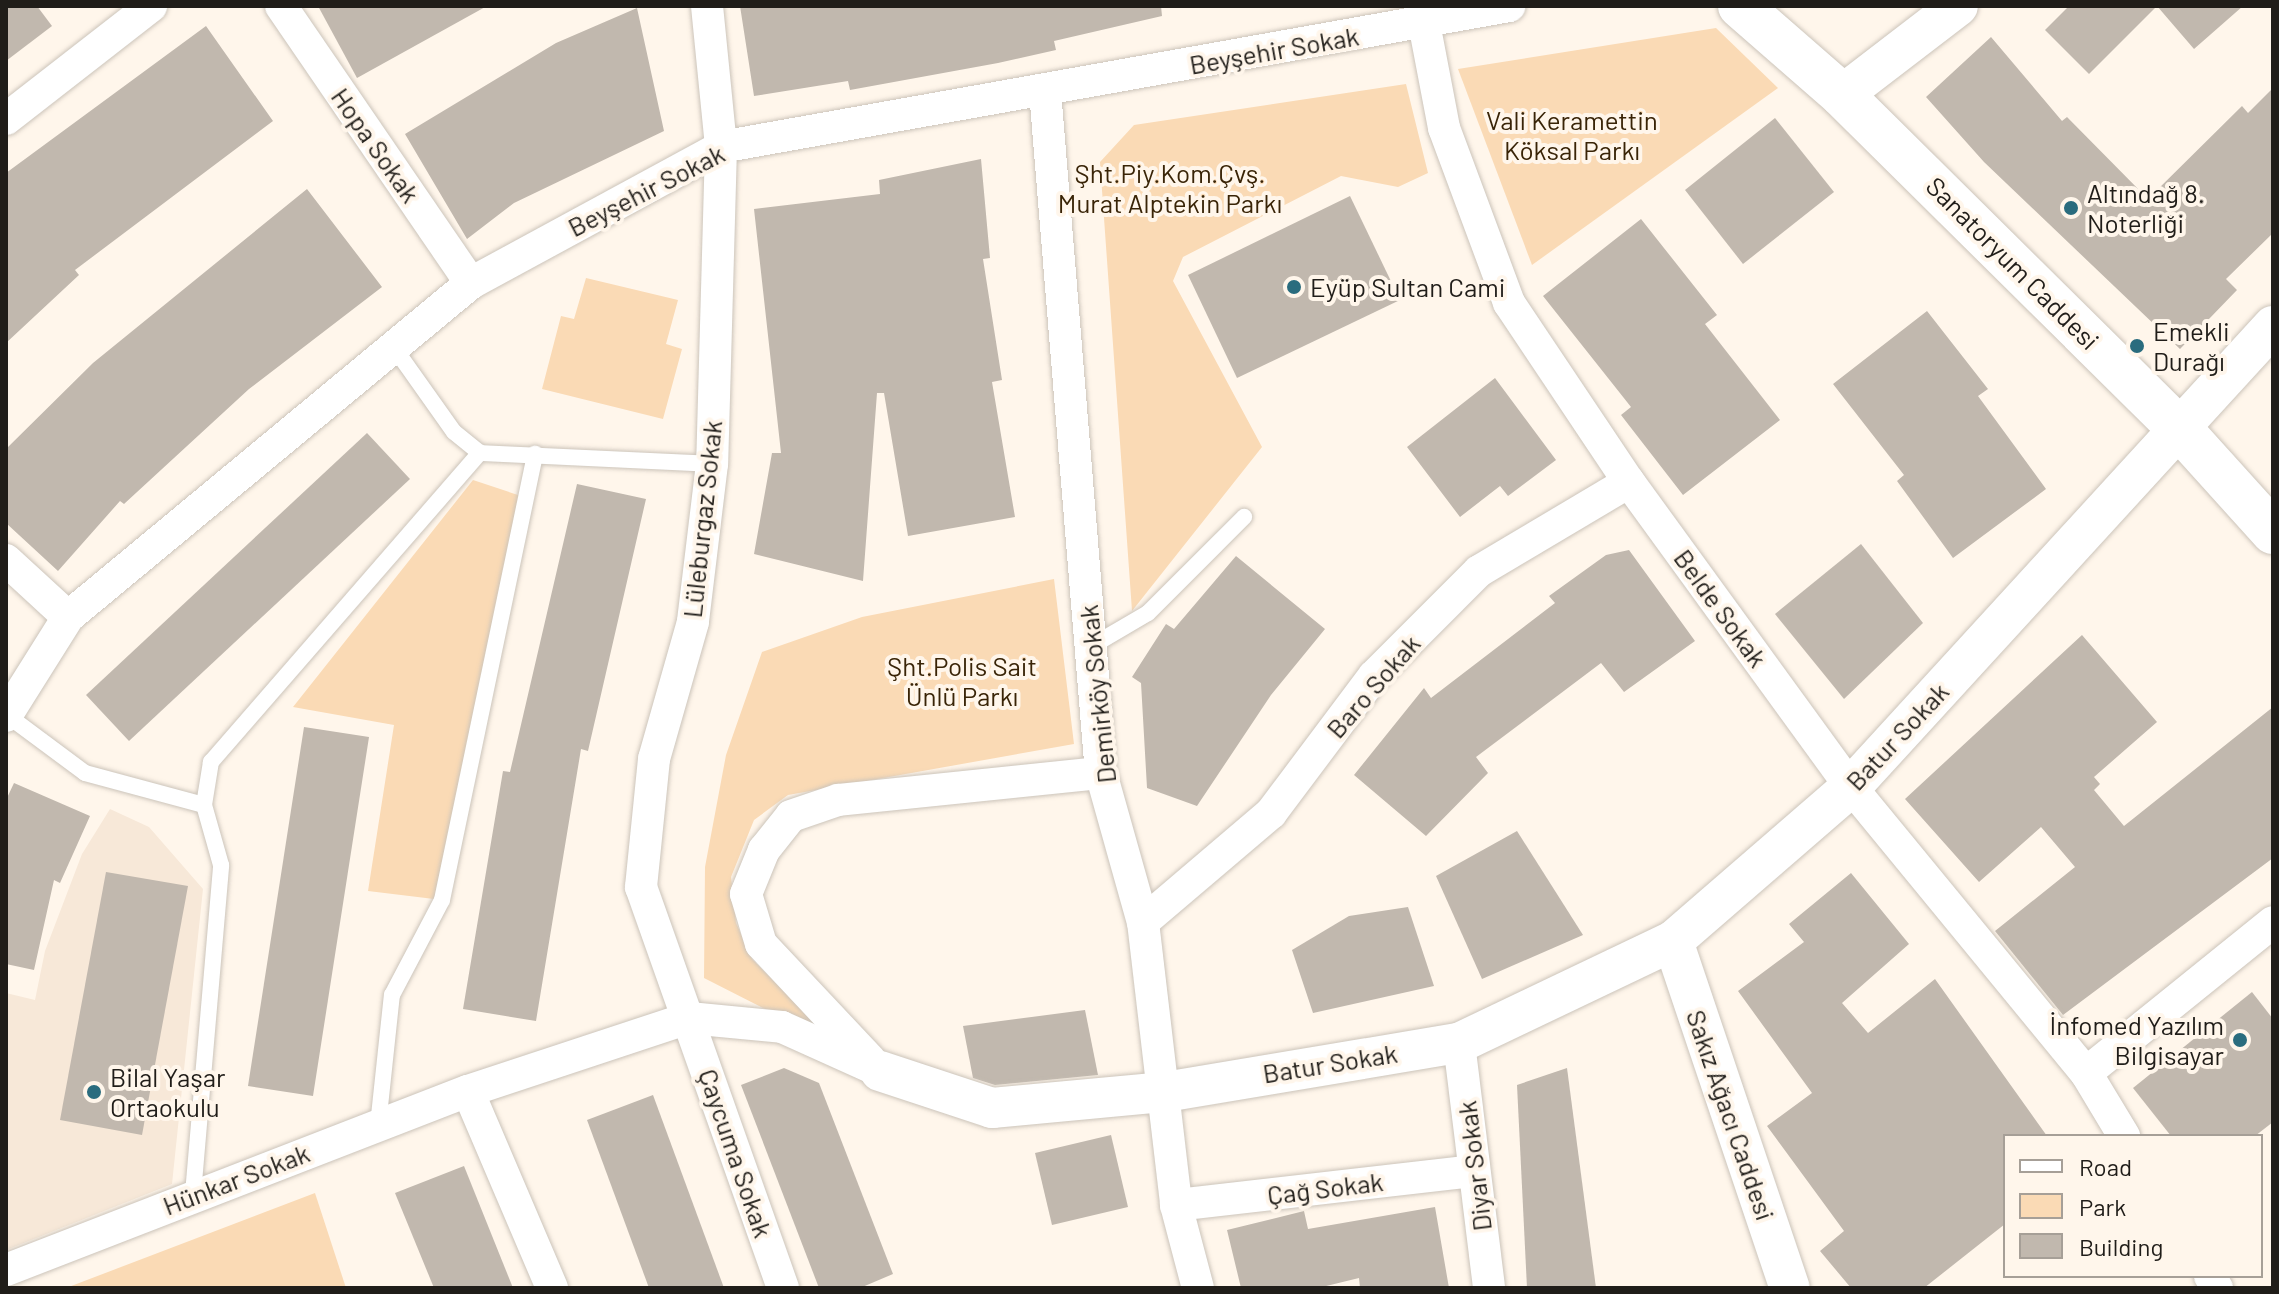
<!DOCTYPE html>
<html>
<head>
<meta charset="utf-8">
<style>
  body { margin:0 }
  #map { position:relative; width:2279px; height:1294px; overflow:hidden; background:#fff6eb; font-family:Barlow,sans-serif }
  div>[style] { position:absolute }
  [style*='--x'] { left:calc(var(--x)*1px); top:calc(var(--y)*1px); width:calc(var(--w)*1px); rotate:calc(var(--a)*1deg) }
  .built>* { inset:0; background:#f7e8d8 }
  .green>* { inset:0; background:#fadab5 }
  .building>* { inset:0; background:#c1b8ae }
  .roads { filter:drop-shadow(0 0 2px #ccc4ba) drop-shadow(0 0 2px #ccc4ba) }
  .service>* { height:16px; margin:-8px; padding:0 8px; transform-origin:8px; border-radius:8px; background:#fff }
  .minor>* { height:32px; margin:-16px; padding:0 16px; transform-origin:16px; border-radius:16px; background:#fff }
  .tertiary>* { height:40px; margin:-20px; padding:0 20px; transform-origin:20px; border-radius:20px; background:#fff }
  .secondary>* { height:44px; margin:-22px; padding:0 22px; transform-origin:22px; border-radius:22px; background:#fff }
  .dots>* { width:22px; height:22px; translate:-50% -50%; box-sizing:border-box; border:4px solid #fff6eb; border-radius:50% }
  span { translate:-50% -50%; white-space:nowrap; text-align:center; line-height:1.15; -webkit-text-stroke:8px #fff6eb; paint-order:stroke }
  .street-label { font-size:26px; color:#201d19 }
  .park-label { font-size:26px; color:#392407 }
  .poi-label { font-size:26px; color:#201d19 }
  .left { translate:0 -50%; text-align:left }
  .right { translate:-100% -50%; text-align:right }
  .frame { position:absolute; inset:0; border:8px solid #201d19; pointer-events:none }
  .legend { position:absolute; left:2003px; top:1134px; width:260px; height:144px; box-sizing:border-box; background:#fff6eb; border:2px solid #a69f97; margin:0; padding:10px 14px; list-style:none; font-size:24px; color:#201d19 }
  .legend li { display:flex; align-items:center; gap:16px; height:40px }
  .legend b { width:40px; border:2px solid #a69f97 }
</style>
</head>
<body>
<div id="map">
  <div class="built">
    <div style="clip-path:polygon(110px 809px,149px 827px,203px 889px,172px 1184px,6px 1250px,6px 993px,35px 1000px,45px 951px,82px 854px)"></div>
  </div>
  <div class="green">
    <div style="clip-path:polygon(1716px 28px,1778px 88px,1532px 265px,1458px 69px)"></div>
    <div style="clip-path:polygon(1406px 84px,1428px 173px,1398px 187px,1341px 176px,1183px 257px,1173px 281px,1262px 447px,1132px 611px,1100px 162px,1134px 125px)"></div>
    <div style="clip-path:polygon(586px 278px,678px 300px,666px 344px,682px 349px,663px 419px,542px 389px,561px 316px,574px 319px)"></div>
    <div style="clip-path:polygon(473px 480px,521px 496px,434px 899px,368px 891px,394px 725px,293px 707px)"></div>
    <div style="clip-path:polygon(1054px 579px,1074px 744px,788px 795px,754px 820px,731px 877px,736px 923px,752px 959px,819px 1027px,769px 1011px,704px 978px,705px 867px,726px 755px,762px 652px,862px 617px)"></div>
    <div style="clip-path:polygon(315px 1193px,346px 1288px,66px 1288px)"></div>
  </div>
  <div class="building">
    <div style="clip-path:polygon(6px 6px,37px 6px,52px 26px,6px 61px)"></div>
    <div style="clip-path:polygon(318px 6px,487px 6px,357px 78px)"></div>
    <div style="clip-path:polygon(740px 6px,1161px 6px,1162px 16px,1054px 41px,1056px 50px,998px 63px,850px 90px,848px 81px,754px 96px)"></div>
    <div style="clip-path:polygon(2069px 6px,2243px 6px,2194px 49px,2157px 6px,2089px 74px,2045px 30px)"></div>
    <div style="clip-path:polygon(637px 8px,664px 131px,514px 203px,467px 239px,405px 134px,556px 43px)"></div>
    <div style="clip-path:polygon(206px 26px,273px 121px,75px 270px,79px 275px,6px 343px,6px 173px)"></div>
    <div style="clip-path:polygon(1991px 37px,2062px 121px,2067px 117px,2148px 199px,2242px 106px,2248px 113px,2273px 88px,2273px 233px,2226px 279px,2237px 290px,2180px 349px,1984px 162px,1926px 97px)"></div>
    <div style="clip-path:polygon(1775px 118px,1834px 192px,1743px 264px,1685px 190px)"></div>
    <div style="clip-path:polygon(981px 159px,990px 258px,983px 259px,1002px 380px,992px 382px,1015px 517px,908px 536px,884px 393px,877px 393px,863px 581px,754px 554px,772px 453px,781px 453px,754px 209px,880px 194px,879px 180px)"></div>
    <div style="clip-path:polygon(307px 189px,382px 287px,249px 389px,124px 504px,120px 501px,58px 571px,6px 523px,6px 449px,93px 363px)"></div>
    <div style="clip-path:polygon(1350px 196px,1400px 300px,1237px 378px,1188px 275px)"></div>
    <div style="clip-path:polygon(1641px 219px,1717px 315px,1705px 324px,1780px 420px,1683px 495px,1621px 415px,1631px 407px,1543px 296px)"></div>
    <div style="clip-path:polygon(1927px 311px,1988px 389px,1978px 396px,2046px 489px,1953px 558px,1897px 481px,1904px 475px,1833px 384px)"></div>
    <div style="clip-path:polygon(1495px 378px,1556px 460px,1508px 496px,1500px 486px,1460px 517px,1407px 447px)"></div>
    <div style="clip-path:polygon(367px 433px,410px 479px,129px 741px,86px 695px)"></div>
    <div style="clip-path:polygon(577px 484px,646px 499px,588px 751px,581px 749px,536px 1021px,463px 1009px,503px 771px,510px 772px)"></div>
    <div style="clip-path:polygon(1861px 544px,1923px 623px,1844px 699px,1775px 614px)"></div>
    <div style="clip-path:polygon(1629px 550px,1695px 641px,1624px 692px,1601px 663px,1476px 757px,1488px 773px,1426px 836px,1354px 775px,1424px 688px,1431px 698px,1555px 603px,1549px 596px,1606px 555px)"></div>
    <div style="clip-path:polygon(1236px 556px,1325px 629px,1271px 695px,1197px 806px,1147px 788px,1141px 683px,1132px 677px,1166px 624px,1174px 629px)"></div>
    <div style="clip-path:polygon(2082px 635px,2157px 722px,2094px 777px,2100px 784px,2094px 790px,2124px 826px,2273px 707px,2273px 858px,2063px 1015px,1995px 931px,2075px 867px,2041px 827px,1979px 882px,1905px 799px)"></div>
    <div style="clip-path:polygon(304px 727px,369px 737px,313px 1096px,248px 1086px)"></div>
    <div style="clip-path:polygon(14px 783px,90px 816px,60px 883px,54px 880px,34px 970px,6px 964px,6px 800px)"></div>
    <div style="clip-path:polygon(1517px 831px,1583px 935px,1482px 979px,1436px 876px)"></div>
    <div style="clip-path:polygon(106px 872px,188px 886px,142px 1135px,60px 1120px)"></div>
    <div style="clip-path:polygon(1851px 873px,1909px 944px,1842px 1003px,1868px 1033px,1935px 979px,2047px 1136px,2005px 1136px,2005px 1224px,1924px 1288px,1851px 1288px,1820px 1251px,1844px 1231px,1767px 1126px,1812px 1093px,1738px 991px,1804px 942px,1789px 924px)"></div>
    <div style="clip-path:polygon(1408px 907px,1434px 986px,1313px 1013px,1292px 950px,1349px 916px)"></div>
    <div style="clip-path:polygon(2252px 992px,2273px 1019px,2273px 1122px,2255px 1136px,2171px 1136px,2133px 1088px)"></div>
    <div style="clip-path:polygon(1085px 1010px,1098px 1075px,995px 1085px,973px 1078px,963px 1026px)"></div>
    <div style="clip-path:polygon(784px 1068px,819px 1083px,893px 1274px,860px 1288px,819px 1288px,741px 1085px)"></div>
    <div style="clip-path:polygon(1567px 1068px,1596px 1288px,1527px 1288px,1517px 1085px)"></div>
    <div style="clip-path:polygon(653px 1095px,724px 1288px,649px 1288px,587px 1120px)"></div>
    <div style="clip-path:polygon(1111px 1135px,1128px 1207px,1052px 1225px,1035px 1153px)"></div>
    <div style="clip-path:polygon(464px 1166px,513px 1288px,434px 1288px,395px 1193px)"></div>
    <div style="clip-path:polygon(1435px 1207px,1449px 1288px,1360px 1288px,1359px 1278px,1318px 1288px,1241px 1288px,1227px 1230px,1304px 1211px,1308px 1229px)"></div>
  </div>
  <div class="roads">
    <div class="service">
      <div style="--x:393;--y:346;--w:105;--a:54.7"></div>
      <div style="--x:454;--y:432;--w:33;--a:39"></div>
      <div style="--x:480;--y:453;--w:232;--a:2.7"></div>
      <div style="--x:1090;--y:647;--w:67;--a:-30.4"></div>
      <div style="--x:1148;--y:613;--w:136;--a:-45"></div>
      <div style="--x:7;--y:715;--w:97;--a:36.6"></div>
      <div style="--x:85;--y:773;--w:123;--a:15.1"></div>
      <div style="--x:204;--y:805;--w:44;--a:-80.8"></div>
      <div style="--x:211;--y:762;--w:410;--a:-49"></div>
      <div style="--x:378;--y:1125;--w:131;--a:-83.9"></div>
      <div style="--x:392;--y:995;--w:107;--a:-62.2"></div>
      <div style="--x:442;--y:900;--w:456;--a:-78.2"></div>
      <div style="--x:193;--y:1194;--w:330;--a:-85.1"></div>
      <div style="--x:221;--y:865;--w:62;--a:-105.8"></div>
    </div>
    <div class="minor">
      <div style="--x:281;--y:6;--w:336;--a:55.6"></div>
      <div style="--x:707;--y:6;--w:142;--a:84.3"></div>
      <div style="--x:721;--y:147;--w:317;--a:91.6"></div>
      <div style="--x:712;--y:464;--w:159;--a:96.9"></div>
      <div style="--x:693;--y:622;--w:142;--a:105.9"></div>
      <div style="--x:654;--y:759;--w:129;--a:95.8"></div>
      <div style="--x:641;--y:887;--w:425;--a:70.5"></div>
      <div style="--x:1424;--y:23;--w:107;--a:79.2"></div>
      <div style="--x:1444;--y:128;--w:187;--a:69.6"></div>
      <div style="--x:1509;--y:303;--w:216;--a:56.2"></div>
      <div style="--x:1629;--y:482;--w:377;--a:54"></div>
      <div style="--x:1851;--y:787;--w:370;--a:50.6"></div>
      <div style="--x:2086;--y:1073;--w:74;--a:58.9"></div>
      <div style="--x:1045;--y:91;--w:684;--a:85.31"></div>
      <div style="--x:1101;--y:773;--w:155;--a:74.3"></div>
      <div style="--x:1143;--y:922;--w:285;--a:83.3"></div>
      <div style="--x:1176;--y:1205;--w:86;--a:75.2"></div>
      <div style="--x:6;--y:119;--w:184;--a:-37.9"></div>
      <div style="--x:6;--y:560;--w:84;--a:42.6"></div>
      <div style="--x:6;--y:716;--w:117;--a:-57.9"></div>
      <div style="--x:68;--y:617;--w:523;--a:-39.65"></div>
      <div style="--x:471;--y:283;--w:285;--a:-28.5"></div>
      <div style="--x:721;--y:147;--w:801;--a:-10.14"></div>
      <div style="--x:1143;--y:922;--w:168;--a:-40.4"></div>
      <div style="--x:1271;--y:813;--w:171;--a:-53.1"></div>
      <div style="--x:1374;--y:676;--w:148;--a:-45"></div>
      <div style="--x:1479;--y:571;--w:174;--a:-30.7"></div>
      <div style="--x:1459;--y:1043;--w:247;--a:83"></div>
      <div style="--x:870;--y:1060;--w:159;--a:-133.2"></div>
      <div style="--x:761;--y:944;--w:52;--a:-106.7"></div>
      <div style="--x:746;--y:894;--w:48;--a:-67.8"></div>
      <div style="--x:764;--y:850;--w:43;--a:-51.5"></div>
      <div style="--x:791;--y:816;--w:50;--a:-18.8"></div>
      <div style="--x:838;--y:800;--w:264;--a:-5.9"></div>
      <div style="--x:2086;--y:1073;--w:240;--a:-38.9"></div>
      <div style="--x:468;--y:1091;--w:214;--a:66.9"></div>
      <div style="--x:1176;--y:1205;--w:300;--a:-6.5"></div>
      <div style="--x:6;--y:1270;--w:495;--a:-21.2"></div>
      <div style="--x:468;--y:1091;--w:233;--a:-18.3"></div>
      <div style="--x:689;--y:1018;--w:93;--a:5.5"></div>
      <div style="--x:782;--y:1027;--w:107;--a:24.2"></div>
      <div style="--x:2210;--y:1276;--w:14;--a:60"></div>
    </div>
    <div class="tertiary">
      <div style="--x:1842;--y:95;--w:146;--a:-37.5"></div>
      <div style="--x:1673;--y:941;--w:366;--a:71.4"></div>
      <div style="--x:880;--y:1071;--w:118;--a:18.3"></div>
      <div style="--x:992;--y:1108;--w:174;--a:-5.3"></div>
      <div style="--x:1165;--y:1092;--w:298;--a:-9.5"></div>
      <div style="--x:1459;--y:1043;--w:237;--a:-25.5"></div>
      <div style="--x:1673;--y:941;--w:235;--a:-40.9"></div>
      <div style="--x:1851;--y:787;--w:625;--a:-47.53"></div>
    </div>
    <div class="secondary">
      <div style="--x:1740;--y:6;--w:135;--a:41.1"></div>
      <div style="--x:1842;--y:95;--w:475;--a:44.7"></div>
      <div style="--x:2180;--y:429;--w:139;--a:47.9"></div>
    </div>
  </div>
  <div class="dots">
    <div style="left:2071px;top:208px;background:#2a6c7e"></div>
    <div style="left:1294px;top:287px;background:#2a6c7e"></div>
    <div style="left:2137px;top:346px;background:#2a6c7e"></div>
    <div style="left:2240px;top:1040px;background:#2a6c7e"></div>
    <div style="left:94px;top:1092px;background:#2a6c7e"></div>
  </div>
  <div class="street-label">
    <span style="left:1274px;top:50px;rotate:-10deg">Beyşehir Sokak</span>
    <span style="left:376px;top:145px;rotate:55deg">Hopa Sokak</span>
    <span style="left:646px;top:190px;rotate:-27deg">Beyşehir Sokak</span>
    <span style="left:2013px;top:263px;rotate:45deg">Sanatoryum Caddesi</span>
    <span style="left:702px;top:519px;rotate:-84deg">Lüleburgaz Sokak</span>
    <span style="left:1721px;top:608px;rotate:54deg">Belde Sokak</span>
    <span style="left:1373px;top:686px;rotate:-49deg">Baro Sokak</span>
    <span style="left:1097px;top:694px;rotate:-96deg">Demirköy Sokak</span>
    <span style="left:1897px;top:736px;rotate:-47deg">Batur Sokak</span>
    <span style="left:1330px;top:1063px;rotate:-9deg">Batur Sokak</span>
    <span style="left:1731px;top:1115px;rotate:71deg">Sakız Ağacı Caddesi</span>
    <span style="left:736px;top:1153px;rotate:71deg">Çaycuma Sokak</span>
    <span style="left:1474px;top:1166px;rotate:-97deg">Diyar Sokak</span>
    <span style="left:236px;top:1179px;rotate:-21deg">Hünkar Sokak</span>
    <span style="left:1325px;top:1188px;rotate:-7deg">Çağ Sokak</span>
  </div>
  <div class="park-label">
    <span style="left:1572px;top:135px">Vali Keramettin<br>Köksal Parkı</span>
    <span style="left:1170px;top:188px">Şht.Piy.Kom.Çvş.<br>Murat Alptekin Parkı</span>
    <span style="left:962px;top:681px">Şht.Polis Sait<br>Ünlü Parkı</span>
  </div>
  <div class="poi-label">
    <span class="left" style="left:2087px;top:208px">Altındağ 8.<br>Noterliği</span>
    <span class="left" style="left:1310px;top:287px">Eyüp Sultan Cami</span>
    <span class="left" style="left:2153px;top:346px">Emekli<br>Durağı</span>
    <span class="right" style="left:2224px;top:1040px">İnfomed Yazılım<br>Bilgisayar</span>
    <span class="left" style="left:110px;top:1092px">Bilal Yaşar<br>Ortaokulu</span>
  </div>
  <div class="frame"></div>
  <ul class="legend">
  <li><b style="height:10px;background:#fff"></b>Road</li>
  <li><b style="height:22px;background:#fadab5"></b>Park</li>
  <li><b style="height:22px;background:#c1b8ae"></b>Building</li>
  </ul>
</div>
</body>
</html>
